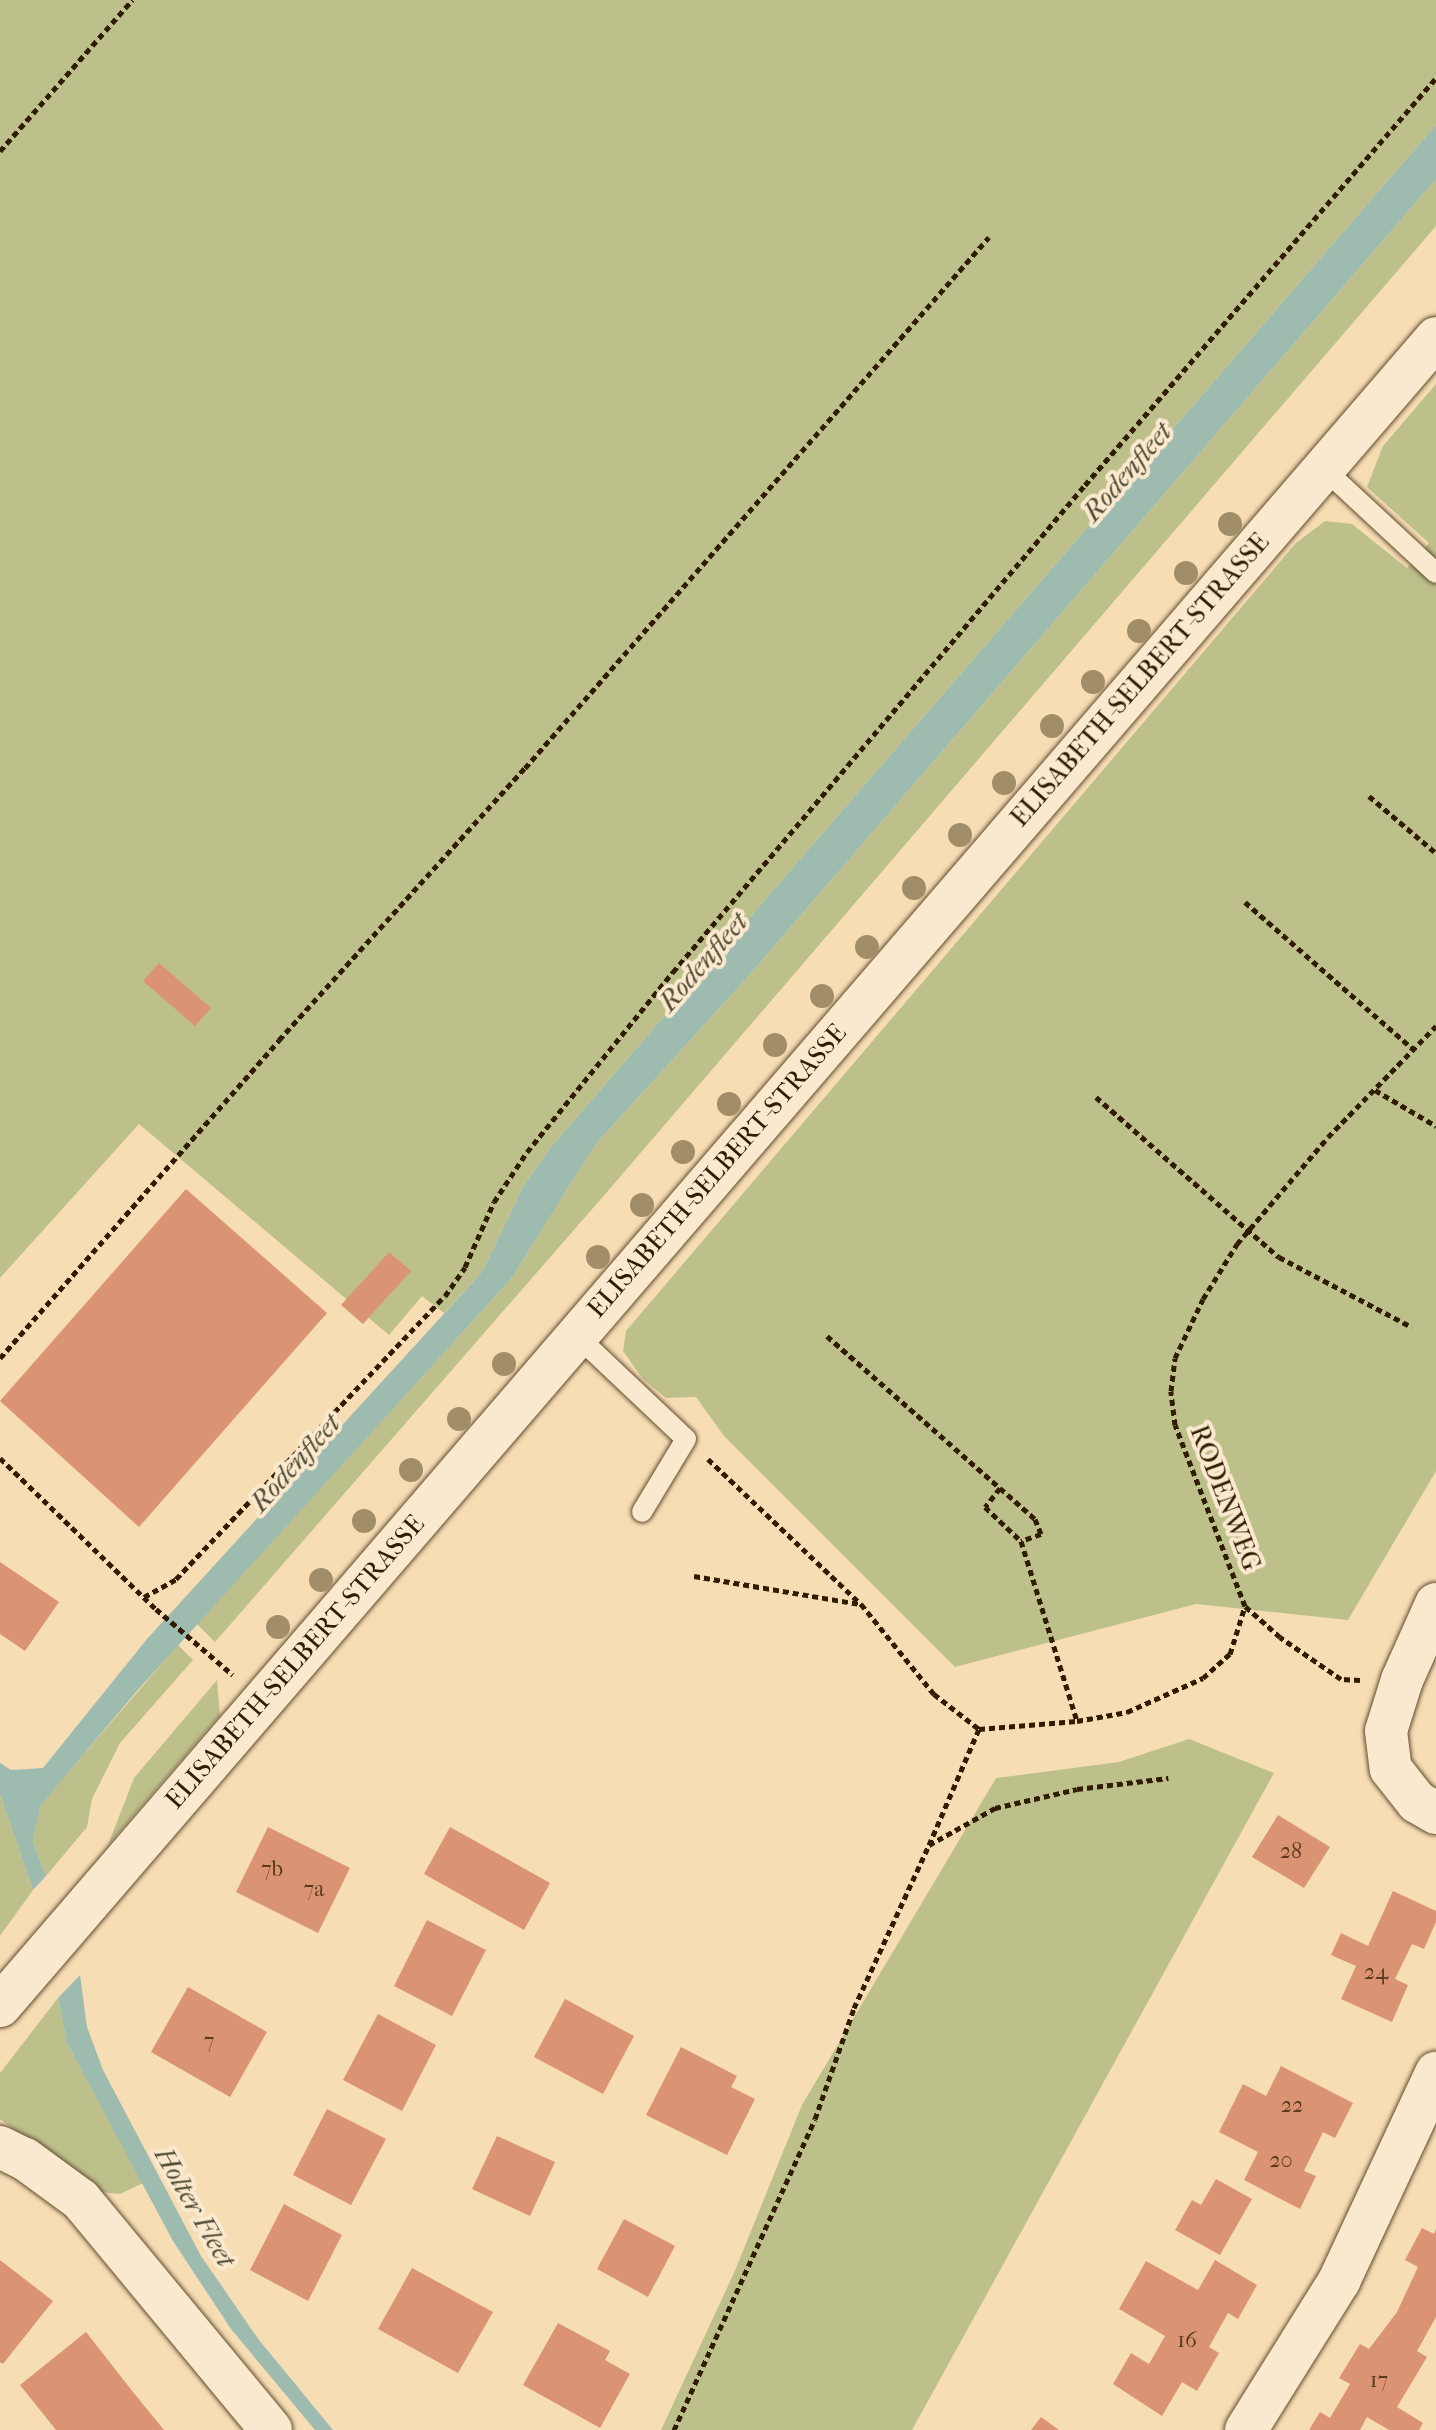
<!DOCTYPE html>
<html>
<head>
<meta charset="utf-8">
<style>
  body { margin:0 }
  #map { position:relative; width:1436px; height:2430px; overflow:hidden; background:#f7ddb4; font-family:"IM FELL French Canon",serif }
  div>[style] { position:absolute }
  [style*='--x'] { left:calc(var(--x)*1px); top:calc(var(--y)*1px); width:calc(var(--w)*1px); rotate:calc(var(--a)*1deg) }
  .green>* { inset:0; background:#bec08c }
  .water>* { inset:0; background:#9dbbaf }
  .building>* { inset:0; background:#db9473 }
  .path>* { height:5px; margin-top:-2.5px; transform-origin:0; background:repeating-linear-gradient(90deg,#2f1c01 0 6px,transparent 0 10px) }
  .roads { filter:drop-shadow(0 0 2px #614c2e) drop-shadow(0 0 2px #614c2e) }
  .service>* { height:20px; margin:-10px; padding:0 10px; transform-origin:10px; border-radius:10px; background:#fae9ce }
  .minor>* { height:42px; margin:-21px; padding:0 21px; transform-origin:21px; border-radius:21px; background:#fae9ce }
  .trees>* { width:24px; height:24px; margin:-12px; border-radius:50%; background:#a18e69 }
  span { translate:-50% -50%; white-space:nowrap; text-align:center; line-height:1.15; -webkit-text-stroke:8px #fae9ce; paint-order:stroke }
  .number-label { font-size:22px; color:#5a3a1e }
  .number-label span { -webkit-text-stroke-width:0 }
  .street-label { font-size:26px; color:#2f1c01 }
  .water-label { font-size:28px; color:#504c35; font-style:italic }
</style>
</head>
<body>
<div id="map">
  <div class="green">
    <div style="clip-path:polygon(0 0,1436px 0,1436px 125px,551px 1147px,524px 1185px,482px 1272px,444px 1313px,422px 1296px,389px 1335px,139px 1124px,0 1278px)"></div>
    <div style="clip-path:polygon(1436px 179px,1436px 226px,607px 1192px,215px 1642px,197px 1624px,511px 1279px,595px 1145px,745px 980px)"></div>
    <div style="clip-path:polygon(1436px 384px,1436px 1471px,1348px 1620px,1196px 1604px,955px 1667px,724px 1436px,696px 1397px,666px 1398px,643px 1379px,623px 1351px,626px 1331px,1296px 543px,1325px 521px,1352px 524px,1407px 568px,1429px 543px,1367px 487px,1383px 446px)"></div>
    <div style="clip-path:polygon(178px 1645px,193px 1660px,120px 1743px,92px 1799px,87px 1827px,46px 1876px,33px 1841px,39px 1806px)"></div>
    <div style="clip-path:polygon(217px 1680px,220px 1715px,108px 1845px,134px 1778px)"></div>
    <div style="clip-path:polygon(1189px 1739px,1274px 1773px,912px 2430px,661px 2430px,734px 2273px,802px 2105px,996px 1778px,1119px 1762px)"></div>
    <div style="clip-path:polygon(0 1794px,33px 1890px,0 1936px)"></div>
    <div style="clip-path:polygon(58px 1998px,67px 2043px,143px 2183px,120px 2194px,99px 2192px,0 2119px,0 2073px)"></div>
  </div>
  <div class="water">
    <div style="clip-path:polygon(1436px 125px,1436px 179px,745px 980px,595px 1145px,511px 1279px,136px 1692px,40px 1806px,33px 1841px,46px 1876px,33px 1890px,0 1794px,0 1763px,11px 1770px,43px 1768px,147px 1639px,482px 1272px,524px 1185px,551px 1147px)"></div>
    <div style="clip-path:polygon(80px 1975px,87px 2027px,103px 2070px,201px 2256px,259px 2340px,333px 2430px,315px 2430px,231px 2329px,173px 2241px,67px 2043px,58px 1998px)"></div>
  </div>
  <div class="building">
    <div style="clip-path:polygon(159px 963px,211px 1008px,195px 1026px,143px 981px)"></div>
    <div style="clip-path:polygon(186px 1189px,327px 1313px,139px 1527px,0 1401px)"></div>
    <div style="clip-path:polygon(389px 1252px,411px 1271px,363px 1324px,341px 1305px)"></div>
    <div style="clip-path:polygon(0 1562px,59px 1602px,25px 1651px,0 1634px)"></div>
    <div style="clip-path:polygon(1278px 1815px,1330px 1847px,1304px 1888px,1252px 1857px)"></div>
    <div style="clip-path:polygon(268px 1827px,350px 1868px,318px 1933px,236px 1892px)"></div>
    <div style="clip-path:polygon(450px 1827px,550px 1883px,524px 1930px,424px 1874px)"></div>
    <div style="clip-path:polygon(1393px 1891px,1436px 1911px,1436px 1922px,1424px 1949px,1412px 1944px,1395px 1979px,1408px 1985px,1392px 2022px,1341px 1999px,1356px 1966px,1331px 1955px,1341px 1933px,1368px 1946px)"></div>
    <div style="clip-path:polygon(427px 1920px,486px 1950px,452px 2016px,394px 1986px)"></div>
    <div style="clip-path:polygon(188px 1987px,267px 2032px,230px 2097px,151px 2052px)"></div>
    <div style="clip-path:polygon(565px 1999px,634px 2036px,603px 2094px,534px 2057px)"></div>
    <div style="clip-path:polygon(378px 2014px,436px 2045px,402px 2111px,343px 2080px)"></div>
    <div style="clip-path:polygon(681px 2047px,737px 2076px,731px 2087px,755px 2099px,727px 2155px,646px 2115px)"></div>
    <div style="clip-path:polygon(1281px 2066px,1353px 2103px,1335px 2138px,1323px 2132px,1304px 2171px,1316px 2176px,1300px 2209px,1244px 2180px,1258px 2152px,1219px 2132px,1243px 2084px,1266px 2096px)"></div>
    <div style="clip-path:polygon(327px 2109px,386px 2139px,351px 2205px,293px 2175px)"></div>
    <div style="clip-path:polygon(497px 2136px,555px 2162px,530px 2216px,472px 2189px)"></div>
    <div style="clip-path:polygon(1216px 2179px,1252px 2199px,1220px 2255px,1175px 2230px,1192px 2200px,1201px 2205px)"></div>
    <div style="clip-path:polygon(284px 2204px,342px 2235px,308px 2301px,250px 2270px)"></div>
    <div style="clip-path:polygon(624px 2219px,675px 2246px,648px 2297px,597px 2269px)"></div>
    <div style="clip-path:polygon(1422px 2228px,1434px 2234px,1436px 2229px,1436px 2317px,1417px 2351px,1427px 2357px,1397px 2407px,1423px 2423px,1419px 2430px,1389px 2430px,1367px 2417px,1360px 2430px,1309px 2430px,1320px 2412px,1330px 2418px,1350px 2384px,1339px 2378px,1360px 2344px,1369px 2349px,1397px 2312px,1418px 2267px,1405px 2260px)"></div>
    <div style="clip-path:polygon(0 2260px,53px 2301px,3px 2364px,0 2362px)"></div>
    <div style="clip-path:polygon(1215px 2260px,1257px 2285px,1238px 2319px,1228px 2313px,1209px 2347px,1219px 2353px,1197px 2391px,1182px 2382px,1162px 2416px,1113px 2384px,1131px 2353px,1149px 2364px,1165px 2336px,1119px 2309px,1146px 2261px,1198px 2290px)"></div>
    <div style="clip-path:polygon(412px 2268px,493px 2312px,458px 2373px,378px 2329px)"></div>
    <div style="clip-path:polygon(558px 2323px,610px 2351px,605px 2360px,630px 2374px,600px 2428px,523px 2385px)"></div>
    <div style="clip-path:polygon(86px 2332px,133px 2392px,164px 2430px,56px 2430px,20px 2385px)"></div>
    <div style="clip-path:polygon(1041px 2417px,1059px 2430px,1031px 2430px)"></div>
  </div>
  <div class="path">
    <div style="--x:0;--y:151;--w:201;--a:-48.8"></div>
    <div style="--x:1369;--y:796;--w:88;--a:40.4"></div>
    <div style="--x:1245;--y:902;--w:225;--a:41.2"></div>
    <div style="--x:1375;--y:1090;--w:71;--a:30.5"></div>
    <div style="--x:1096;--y:1097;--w:243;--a:41.2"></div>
    <div style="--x:1279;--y:1257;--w:150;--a:27.8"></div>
    <div style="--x:827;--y:1336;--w:230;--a:41.3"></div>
    <div style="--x:1000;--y:1488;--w:24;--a:128"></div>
    <div style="--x:985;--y:1507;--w:50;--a:43.4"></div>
    <div style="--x:1021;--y:1541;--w:189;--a:72.7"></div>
    <div style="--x:0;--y:1358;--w:423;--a:-48.7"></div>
    <div style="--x:279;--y:1040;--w:367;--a:-47.9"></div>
    <div style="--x:525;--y:768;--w:705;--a:-48.85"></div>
    <div style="--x:0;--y:1458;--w:217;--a:44.1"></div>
    <div style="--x:156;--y:1609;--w:101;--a:40.6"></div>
    <div style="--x:708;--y:1459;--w:211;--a:43.5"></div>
    <div style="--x:861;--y:1604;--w:116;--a:51"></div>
    <div style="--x:934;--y:1694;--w:57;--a:37.9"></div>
    <div style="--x:979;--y:1729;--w:98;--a:-4.7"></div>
    <div style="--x:1077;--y:1721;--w:51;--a:-10.2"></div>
    <div style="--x:1127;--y:1712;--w:83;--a:-24.1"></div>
    <div style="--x:1203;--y:1678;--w:36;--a:-42"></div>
    <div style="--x:1230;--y:1654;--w:50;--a:-72.6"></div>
    <div style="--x:1000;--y:1488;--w:47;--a:41.5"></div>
    <div style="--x:1035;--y:1519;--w:16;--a:68"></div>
    <div style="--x:1041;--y:1534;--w:21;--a:161"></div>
    <div style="--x:694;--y:1576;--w:167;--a:9.6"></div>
    <div style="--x:144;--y:1597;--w:37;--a:-29"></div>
    <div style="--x:176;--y:1579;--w:390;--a:-46.5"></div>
    <div style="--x:445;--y:1296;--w:35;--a:-55"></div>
    <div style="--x:465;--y:1267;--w:71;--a:-66"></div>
    <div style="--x:494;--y:1202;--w:60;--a:-56.6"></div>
    <div style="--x:527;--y:1152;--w:232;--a:-51"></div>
    <div style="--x:673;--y:972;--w:638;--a:-49.77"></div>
    <div style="--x:1085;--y:485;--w:537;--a:-49.23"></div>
    <div style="--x:1360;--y:1680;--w:19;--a:-177"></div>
    <div style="--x:1341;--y:1679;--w:74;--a:-145.5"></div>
    <div style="--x:1280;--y:1637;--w:47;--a:-138.5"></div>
    <div style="--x:1245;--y:1606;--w:194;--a:-111.1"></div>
    <div style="--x:1175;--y:1425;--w:34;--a:-97"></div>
    <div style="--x:1171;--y:1391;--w:33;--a:-83"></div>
    <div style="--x:1175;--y:1358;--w:65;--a:-64.6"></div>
    <div style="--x:1203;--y:1299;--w:65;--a:-58.3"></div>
    <div style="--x:1237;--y:1244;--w:140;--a:-49.6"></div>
    <div style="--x:1328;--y:1137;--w:155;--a:-45.8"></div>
    <div style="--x:929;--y:1845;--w:126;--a:-66.7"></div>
    <div style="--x:674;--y:2430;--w:341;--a:-65.6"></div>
    <div style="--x:815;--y:2119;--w:118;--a:-70.6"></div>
    <div style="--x:854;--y:2008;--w:179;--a:-65.3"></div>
    <div style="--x:929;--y:1845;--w:76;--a:-29.3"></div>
    <div style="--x:995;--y:1808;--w:84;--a:-13"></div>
    <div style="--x:1077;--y:1789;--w:92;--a:-6.9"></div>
  </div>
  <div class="roads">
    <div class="service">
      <div style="--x:1323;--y:468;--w:154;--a:42.9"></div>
      <div style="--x:576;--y:1335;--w:151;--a:43.4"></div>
      <div style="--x:686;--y:1439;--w:85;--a:121.1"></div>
    </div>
    <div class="minor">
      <div style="--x:1436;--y:1604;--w:83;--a:114.1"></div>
      <div style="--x:1402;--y:1680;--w:53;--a:107.4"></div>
      <div style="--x:1386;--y:1731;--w:38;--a:83"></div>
      <div style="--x:1391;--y:1769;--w:42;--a:51.8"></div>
      <div style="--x:1417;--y:1802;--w:22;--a:30"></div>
      <div style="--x:0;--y:2006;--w:2201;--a:-49.27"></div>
      <div style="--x:0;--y:2147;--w:28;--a:26"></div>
      <div style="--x:25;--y:2159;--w:69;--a:36.2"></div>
      <div style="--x:81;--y:2200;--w:298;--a:50.4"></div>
      <div style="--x:1246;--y:2430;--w:176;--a:-58"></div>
      <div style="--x:1339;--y:2281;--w:230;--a:-65"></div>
    </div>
  </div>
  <div class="trees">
    <div style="left:1230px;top:524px"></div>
    <div style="left:1186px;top:573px"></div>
    <div style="left:1139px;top:631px"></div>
    <div style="left:1093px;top:682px"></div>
    <div style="left:1052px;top:726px"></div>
    <div style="left:1004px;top:783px"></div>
    <div style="left:960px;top:835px"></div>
    <div style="left:914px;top:888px"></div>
    <div style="left:867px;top:947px"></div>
    <div style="left:822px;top:996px"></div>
    <div style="left:775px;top:1045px"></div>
    <div style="left:729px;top:1104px"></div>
    <div style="left:683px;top:1152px"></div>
    <div style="left:642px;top:1205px"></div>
    <div style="left:598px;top:1257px"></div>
    <div style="left:504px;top:1364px"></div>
    <div style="left:459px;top:1419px"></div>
    <div style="left:411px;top:1470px"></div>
    <div style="left:364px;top:1521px"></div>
    <div style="left:321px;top:1580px"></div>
    <div style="left:278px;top:1627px"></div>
  </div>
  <div class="number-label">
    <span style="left:1291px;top:1852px">28</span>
    <span style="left:272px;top:1870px">7b</span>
    <span style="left:314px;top:1890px">7a</span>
    <span style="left:1376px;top:1973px">24</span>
    <span style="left:209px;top:2042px">7</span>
    <span style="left:1292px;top:2106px">22</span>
    <span style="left:1281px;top:2161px">20</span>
    <span style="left:1187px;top:2341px">16</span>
    <span style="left:1379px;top:2381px">17</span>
  </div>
  <div class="street-label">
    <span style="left:1140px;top:680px;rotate:-49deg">ELISABETH-SELBERT-STRASSE</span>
    <span style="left:717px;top:1171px;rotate:-49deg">ELISABETH-SELBERT-STRASSE</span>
    <span style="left:1225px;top:1498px;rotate:69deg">RODENWEG</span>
    <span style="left:295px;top:1662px;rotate:-49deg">ELISABETH-SELBERT-STRASSE</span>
  </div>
  <div class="water-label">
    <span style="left:1127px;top:472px;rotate:-49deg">Rodenfleet</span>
    <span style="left:703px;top:962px;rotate:-49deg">Rodenfleet</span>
    <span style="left:295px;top:1463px;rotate:-48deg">Rodenfleet</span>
    <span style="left:195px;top:2207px;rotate:60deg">Holter Fleet</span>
  </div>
</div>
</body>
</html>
